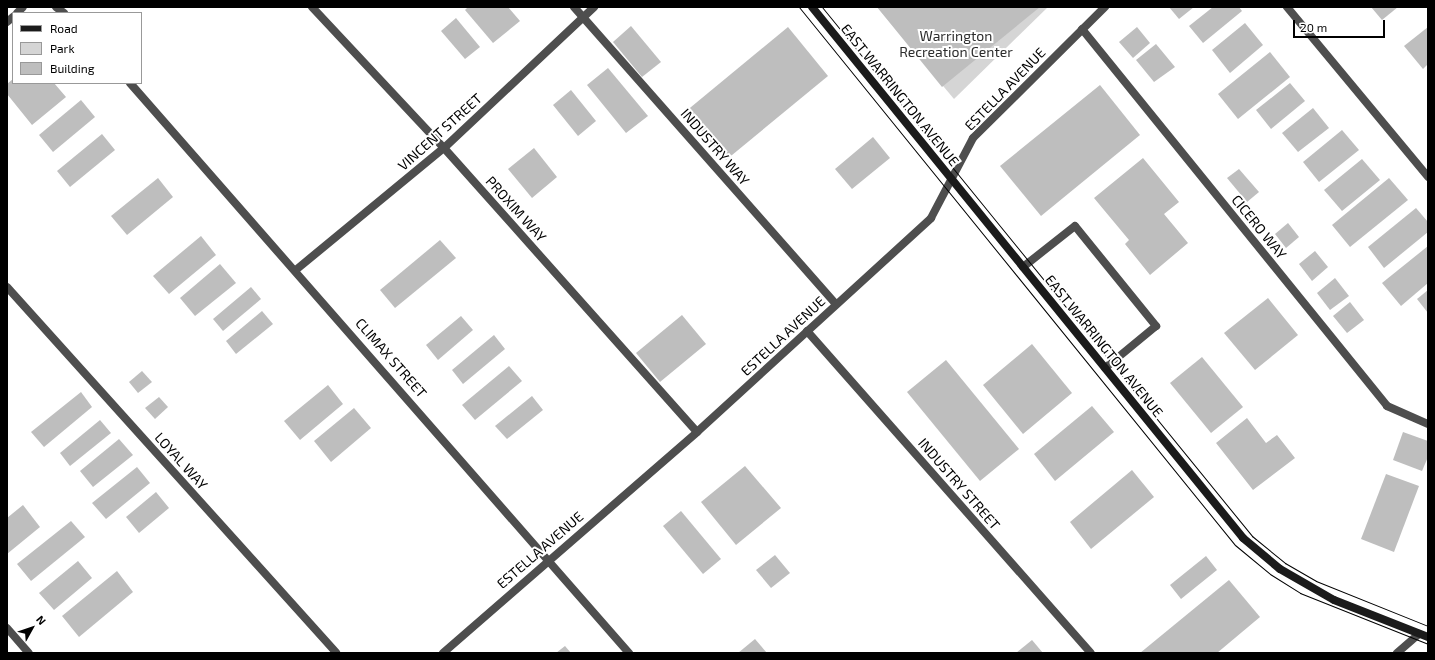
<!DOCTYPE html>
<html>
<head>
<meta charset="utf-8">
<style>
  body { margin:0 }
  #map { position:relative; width:1435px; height:660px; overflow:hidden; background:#fff; font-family:"Exo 2",sans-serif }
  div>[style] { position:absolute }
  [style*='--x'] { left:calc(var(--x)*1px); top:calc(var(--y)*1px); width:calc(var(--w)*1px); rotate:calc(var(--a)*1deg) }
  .green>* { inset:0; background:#d5d5d5 }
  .building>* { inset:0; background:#bebebe }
  .lane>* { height:8px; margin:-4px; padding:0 4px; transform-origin:4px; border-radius:4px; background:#4e4e4e }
  .street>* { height:8px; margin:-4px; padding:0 4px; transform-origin:4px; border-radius:4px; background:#4e4e4e }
  .secondary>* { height:8px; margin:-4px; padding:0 4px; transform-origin:4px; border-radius:4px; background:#1b1b1b }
  .tram>* { height:1px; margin:-0.5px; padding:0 0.5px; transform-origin:0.5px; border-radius:0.5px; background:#000 }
  span { translate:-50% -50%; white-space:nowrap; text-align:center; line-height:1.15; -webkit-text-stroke:4px #fff; paint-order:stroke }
  .park-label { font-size:14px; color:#2c2c2c }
  .street-label { font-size:14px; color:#000 }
  .frame { position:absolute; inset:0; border:8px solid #000; pointer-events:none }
  .legend { position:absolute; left:12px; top:12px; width:130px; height:72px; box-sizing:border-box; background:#fff; border:1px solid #999; margin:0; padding:5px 7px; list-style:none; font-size:12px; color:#000 }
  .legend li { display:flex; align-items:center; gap:8px; height:20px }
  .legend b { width:20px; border:1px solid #999 }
  .north { position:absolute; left:12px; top:608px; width:40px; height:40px; -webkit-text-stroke:3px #fff; paint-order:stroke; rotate:50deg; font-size:11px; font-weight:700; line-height:16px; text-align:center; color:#000 }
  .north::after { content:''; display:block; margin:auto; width:14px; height:18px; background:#000; clip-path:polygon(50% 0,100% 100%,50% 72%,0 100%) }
  .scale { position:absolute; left:1293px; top:20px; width:92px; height:18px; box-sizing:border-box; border:2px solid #000; border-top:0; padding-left:5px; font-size:12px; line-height:14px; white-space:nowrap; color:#000; -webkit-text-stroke:3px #fff; paint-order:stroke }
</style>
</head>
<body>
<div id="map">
  <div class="green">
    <div style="clip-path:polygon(877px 7px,1048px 7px,954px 99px)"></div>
  </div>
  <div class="building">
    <div style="clip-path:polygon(468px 7px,508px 7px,520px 21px,493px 43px,465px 10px)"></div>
    <div style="clip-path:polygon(877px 7px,1040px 7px,942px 87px)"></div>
    <div style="clip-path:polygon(1169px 7px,1194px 7px,1179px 19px)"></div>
    <div style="clip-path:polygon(1213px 7px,1239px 7px,1242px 11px,1203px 43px,1189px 26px)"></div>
    <div style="clip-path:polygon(1371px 7px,1398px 7px,1382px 20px)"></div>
    <div style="clip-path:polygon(456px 18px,480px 47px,465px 59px,441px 31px)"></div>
    <div style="clip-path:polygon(1245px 23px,1263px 45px,1230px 73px,1212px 50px)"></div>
    <div style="clip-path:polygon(631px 26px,661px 62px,642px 77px,613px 42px)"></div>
    <div style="clip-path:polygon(788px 27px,828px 76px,726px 160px,685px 112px)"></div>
    <div style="clip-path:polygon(1137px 27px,1150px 43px,1133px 58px,1119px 42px)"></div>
    <div style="clip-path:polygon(1428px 27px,1428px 64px,1423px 69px,1404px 46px)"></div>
    <div style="clip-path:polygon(1156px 44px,1175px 67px,1154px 82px,1136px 60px)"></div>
    <div style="clip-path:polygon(1270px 52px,1290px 77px,1238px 119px,1218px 94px)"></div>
    <div style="clip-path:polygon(608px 68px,648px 116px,626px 133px,587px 85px)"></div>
    <div style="clip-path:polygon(13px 79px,13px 83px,54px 83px,66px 97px,32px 125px,7px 94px,7px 84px)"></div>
    <div style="clip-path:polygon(1290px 83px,1305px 101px,1271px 129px,1256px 110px)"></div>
    <div style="clip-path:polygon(1100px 85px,1140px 135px,1041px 216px,1000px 166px)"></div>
    <div style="clip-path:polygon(571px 90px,596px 121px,578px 136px,553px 105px)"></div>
    <div style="clip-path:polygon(81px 100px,95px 117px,53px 152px,39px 135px)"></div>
    <div style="clip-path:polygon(1313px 108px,1329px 128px,1298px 152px,1282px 133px)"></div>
    <div style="clip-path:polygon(1342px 130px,1359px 150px,1319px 182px,1303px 162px)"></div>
    <div style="clip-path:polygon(102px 134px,115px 150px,70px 187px,57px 171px)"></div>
    <div style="clip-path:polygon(873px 137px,890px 158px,852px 189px,835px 169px)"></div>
    <div style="clip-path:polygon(534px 148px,557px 177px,532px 198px,508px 169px)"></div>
    <div style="clip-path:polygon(1143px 158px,1179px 202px,1164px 214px,1188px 243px,1150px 275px,1125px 244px,1129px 240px,1094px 198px)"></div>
    <div style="clip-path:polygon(1362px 159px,1380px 180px,1342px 211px,1324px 190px)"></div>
    <div style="clip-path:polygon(1239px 169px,1259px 192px,1247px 202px,1227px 178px)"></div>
    <div style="clip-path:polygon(158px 178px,173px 197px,127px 235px,111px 216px)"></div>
    <div style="clip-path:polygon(1389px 178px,1408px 200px,1350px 247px,1332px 225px)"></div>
    <div style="clip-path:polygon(1416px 208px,1428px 222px,1428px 232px,1384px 268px,1368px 247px)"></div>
    <div style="clip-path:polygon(1288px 223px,1299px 237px,1286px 248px,1275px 234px)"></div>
    <div style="clip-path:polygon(201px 236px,216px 255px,169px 294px,153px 276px)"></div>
    <div style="clip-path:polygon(440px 240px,456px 258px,395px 308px,380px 290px)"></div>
    <div style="clip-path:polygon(1428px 246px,1428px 283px,1401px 306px,1382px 283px)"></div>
    <div style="clip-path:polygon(1315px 251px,1328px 267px,1312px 281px,1299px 264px)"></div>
    <div style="clip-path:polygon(220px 264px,236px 283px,195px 316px,180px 298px)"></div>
    <div style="clip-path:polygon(1335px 278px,1349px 296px,1330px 310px,1317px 293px)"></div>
    <div style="clip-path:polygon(251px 287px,261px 299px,223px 331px,213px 319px)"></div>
    <div style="clip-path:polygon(1428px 290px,1428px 313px,1417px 299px)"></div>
    <div style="clip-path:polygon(1268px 298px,1298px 335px,1255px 370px,1224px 333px)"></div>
    <div style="clip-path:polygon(1350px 302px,1364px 320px,1347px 333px,1333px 316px)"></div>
    <div style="clip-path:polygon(262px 311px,273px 324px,236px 354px,226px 341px)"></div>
    <div style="clip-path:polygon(682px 315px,706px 344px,660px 382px,636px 353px)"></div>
    <div style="clip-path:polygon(461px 316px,473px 330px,438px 360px,426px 345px)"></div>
    <div style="clip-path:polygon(494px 335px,505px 349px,463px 384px,452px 370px)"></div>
    <div style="clip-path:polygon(1032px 344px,1072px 393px,1023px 434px,983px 385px)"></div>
    <div style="clip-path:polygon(1202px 357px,1243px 407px,1211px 433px,1170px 383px)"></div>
    <div style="clip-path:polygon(946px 360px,1019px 449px,980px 481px,907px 392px)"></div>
    <div style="clip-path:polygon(509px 366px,522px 381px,475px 420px,462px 405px)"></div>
    <div style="clip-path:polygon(142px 371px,152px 382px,138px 393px,129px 382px)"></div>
    <div style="clip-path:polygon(328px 385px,343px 404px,300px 440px,284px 421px)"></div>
    <div style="clip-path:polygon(81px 392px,92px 407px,44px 447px,31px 432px)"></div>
    <div style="clip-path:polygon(532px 396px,543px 410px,507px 439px,495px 426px)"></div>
    <div style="clip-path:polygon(159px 397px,168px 407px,155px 419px,145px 408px)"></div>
    <div style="clip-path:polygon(1092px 406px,1114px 432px,1055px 481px,1034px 454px)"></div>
    <div style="clip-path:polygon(354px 408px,371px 428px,331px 462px,314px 441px)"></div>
    <div style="clip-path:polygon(1247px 418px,1266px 443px,1277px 435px,1295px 458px,1253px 490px,1216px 443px)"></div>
    <div style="clip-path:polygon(100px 420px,111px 433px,70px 466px,60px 453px)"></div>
    <div style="clip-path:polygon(1403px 432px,1428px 441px,1428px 457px,1422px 471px,1393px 460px)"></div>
    <div style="clip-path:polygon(119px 439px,133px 455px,93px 487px,80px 471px)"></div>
    <div style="clip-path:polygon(745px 466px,781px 508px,736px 545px,701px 502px)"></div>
    <div style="clip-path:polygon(137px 467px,150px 483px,106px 519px,92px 503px)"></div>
    <div style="clip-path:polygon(1132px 470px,1154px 497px,1091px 549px,1070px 522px)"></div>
    <div style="clip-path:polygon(1386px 474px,1419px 486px,1394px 552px,1361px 539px)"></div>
    <div style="clip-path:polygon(156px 492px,169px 508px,139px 533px,126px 517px)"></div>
    <div style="clip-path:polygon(23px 505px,40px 527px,7px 554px,7px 518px)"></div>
    <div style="clip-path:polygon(681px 511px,721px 559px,703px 574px,663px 526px)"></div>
    <div style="clip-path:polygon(71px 521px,85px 537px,31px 581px,17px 564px)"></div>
    <div style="clip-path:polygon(775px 555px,790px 573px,771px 588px,756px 570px)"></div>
    <div style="clip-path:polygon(1206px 556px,1217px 570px,1181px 599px,1170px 585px)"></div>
    <div style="clip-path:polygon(78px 561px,92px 578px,54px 610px,39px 593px)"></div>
    <div style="clip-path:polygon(117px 571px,133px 592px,79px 637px,62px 616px)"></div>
    <div style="clip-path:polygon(1229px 580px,1260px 617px,1217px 653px,1140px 653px)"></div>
    <div style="clip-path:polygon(755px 639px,767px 653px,738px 653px)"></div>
    <div style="clip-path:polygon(1032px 640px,1043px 653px,1016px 653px)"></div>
    <div style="clip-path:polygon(565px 646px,571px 653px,556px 653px)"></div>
  </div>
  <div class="lane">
    <div style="--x:312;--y:7;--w:193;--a:46.9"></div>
    <div style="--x:444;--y:148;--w:380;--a:48.3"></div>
    <div style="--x:574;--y:7;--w:396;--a:48.6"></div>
    <div style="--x:1082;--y:29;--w:485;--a:51"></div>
    <div style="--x:1387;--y:406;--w:45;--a:23.7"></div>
    <div style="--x:1023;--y:267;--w:66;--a:-38.3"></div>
    <div style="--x:1075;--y:226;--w:129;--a:51"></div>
    <div style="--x:1156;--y:326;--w:66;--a:140.5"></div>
    <div style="--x:7;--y:287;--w:492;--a:48"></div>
  </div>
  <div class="street">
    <div style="--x:56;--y:7;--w:10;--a:37"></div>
    <div style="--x:1287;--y:7;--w:221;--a:50.3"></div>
    <div style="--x:17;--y:13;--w:8;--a:-45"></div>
    <div style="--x:7;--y:22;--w:8;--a:-40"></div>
    <div style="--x:130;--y:83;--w:758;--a:48.8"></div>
    <div style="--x:297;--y:269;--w:190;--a:-39.5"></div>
    <div style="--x:444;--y:148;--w:206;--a:-43.2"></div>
    <div style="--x:807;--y:331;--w:429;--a:48.6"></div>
    <div style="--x:7;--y:628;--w:33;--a:49"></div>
    <div style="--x:443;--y:653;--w:337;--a:-41"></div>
    <div style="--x:697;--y:432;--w:317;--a:-42.4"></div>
    <div style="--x:931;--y:218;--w:90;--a:-62.3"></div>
    <div style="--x:973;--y:138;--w:186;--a:-44.8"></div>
    <div style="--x:1397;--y:653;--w:29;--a:-41"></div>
  </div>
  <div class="secondary">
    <div style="--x:812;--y:7;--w:684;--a:50.93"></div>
    <div style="--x:1243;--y:538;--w:48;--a:40"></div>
    <div style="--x:1280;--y:569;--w:62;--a:29.9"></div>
    <div style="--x:1334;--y:600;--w:101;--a:21.5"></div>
  </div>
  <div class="tram">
    <div style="--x:799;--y:7;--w:692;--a:50.98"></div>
    <div style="--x:1235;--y:545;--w:45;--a:39.6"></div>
    <div style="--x:1270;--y:574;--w:36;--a:32"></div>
    <div style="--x:1300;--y:593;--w:138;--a:21.7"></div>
    <div style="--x:822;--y:7;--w:682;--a:50.89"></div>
    <div style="--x:1252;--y:536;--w:43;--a:39.3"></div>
    <div style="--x:1285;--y:563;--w:36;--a:30"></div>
    <div style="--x:1316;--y:581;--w:121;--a:21.9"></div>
  </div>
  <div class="park-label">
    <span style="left:956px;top:44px">Warrington<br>Recreation Center</span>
  </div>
  <div class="street-label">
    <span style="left:1005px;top:89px;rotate:-46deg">ESTELLA AVENUE</span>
    <span style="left:900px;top:95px;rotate:51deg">EAST WARRINGTON AVENUE</span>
    <span style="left:440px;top:132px;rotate:-42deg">VINCENT STREET</span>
    <span style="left:715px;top:147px;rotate:49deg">INDUSTRY WAY</span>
    <span style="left:516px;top:209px;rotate:48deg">PROXIM WAY</span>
    <span style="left:1259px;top:227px;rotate:51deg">CICERO WAY</span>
    <span style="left:783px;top:336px;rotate:-43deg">ESTELLA AVENUE</span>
    <span style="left:1104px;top:346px;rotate:51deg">EAST WARRINGTON AVENUE</span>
    <span style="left:391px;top:358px;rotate:49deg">CLIMAX STREET</span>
    <span style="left:181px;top:461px;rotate:48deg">LOYAL WAY</span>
    <span style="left:959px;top:484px;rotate:49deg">INDUSTRY STREET</span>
    <span style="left:540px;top:550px;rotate:-41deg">ESTELLA AVENUE</span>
  </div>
  <div class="frame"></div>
  <ul class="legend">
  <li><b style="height:5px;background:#1b1b1b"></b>Road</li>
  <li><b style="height:11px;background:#d5d5d5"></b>Park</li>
  <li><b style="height:11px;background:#bebebe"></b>Building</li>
  </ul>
  <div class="north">N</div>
  <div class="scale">20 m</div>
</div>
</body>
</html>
